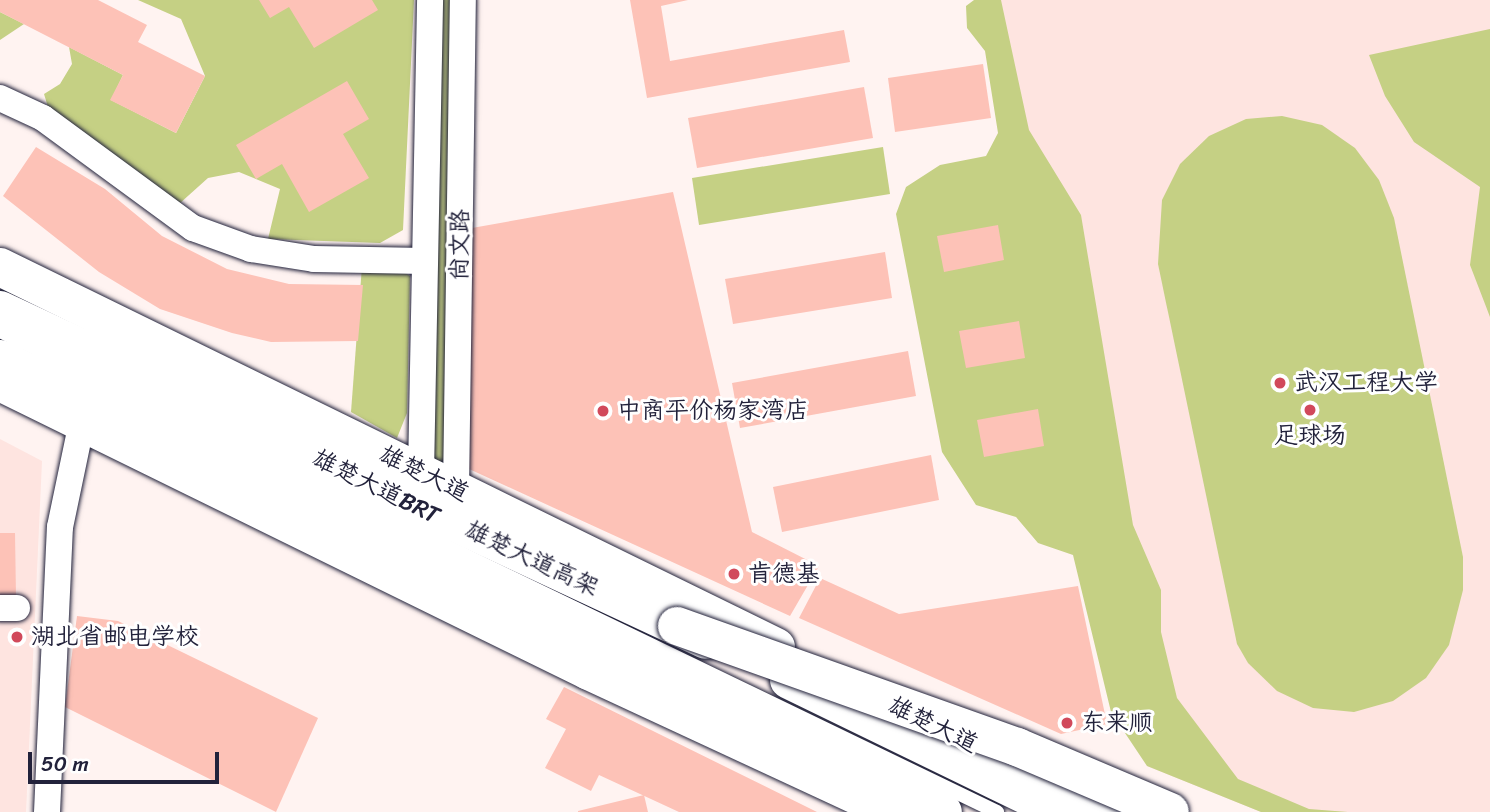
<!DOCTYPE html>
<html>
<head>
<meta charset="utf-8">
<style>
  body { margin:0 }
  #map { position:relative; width:1490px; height:812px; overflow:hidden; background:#fff3f1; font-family:Sriracha,"LXGW WenKai TC",sans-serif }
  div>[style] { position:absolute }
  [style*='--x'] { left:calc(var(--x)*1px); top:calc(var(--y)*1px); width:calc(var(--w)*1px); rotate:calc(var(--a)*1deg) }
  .built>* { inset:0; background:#fee4e0 }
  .green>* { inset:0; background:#c5d084 }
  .building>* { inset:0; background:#fdc2b7 }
  .roads { filter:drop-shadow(0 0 2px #22223b) drop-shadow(0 0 2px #22223b) }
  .service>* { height:14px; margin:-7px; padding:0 7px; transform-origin:7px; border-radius:7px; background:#fff }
  .minor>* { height:26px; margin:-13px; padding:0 13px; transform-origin:13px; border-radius:13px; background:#fff }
  .primary>* { height:38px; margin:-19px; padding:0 19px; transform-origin:19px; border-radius:19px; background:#fff }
  .trunk>* { height:38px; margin:-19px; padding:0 19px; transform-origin:19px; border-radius:19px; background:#fff }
  .bridges { filter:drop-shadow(0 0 2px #22223b) drop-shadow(0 0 2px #22223b) }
  .trunk-bridge>* { height:38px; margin:-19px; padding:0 19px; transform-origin:19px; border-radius:19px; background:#fff }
  .dots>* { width:19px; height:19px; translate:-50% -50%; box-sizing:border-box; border:4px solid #fff; border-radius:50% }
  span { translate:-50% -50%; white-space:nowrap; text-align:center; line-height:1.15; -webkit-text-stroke:6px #fff; paint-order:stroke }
  .street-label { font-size:24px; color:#22223b }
  .poi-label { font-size:24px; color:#22223b }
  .left { translate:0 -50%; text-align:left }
  .scale { position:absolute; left:28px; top:752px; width:191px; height:32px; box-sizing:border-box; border:4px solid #22223b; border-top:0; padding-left:9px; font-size:21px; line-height:24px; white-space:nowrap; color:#22223b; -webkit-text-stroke:5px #fff; paint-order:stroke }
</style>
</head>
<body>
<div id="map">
  <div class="built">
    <div style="clip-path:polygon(992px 0,1490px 0,1490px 812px,1261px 812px,1147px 766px)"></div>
    <div style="clip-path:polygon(0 439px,42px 461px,26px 812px,0 812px)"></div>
  </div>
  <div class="green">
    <div style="clip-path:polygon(138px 0,414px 0,403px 230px,380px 243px,268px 239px,280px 189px,239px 172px,208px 178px,179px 204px,48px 107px,44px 94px,60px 84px,72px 64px,69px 47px,123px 75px,111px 100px,176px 133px,205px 76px,181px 19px)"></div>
    <div style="clip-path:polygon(442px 0,451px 0,445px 492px,430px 484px)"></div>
    <div style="clip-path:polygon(974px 0,1001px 0,1029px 130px,1081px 215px,1133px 525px,1161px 590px,1161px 632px,1177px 698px,1238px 779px,1309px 809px,1348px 812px,1261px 812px,1147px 766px,1111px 712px,1073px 555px,1038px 543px,1016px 517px,976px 505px,942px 452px,896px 214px,906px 187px,940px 165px,986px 156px,998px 133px,985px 51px,967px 28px,966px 6px)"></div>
    <div style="clip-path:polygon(0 12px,24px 24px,0 40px)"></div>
    <div style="clip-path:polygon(1490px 29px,1490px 317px,1470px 265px,1480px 187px,1414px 142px,1385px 96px,1369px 55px)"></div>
    <div style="clip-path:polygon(1282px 116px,1322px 125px,1355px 148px,1379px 180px,1394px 218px,1463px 557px,1463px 590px,1449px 645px,1426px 678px,1393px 701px,1354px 712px,1313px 708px,1277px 691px,1248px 663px,1237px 644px,1158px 264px,1162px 200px,1180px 164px,1209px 136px,1246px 119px)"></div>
    <div style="clip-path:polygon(883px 147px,890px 194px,699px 225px,692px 178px)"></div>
    <div style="clip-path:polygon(362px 266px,397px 267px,410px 276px,407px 413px,397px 438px,351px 412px)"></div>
  </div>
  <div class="building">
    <div style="clip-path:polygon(0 0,98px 0,147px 25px,138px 42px,205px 76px,176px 133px,110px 100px,123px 75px,0 12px)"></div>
    <div style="clip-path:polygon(259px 0,372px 0,378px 10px,314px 48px,289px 7px,270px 18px)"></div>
    <div style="clip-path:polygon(630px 0,688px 0,661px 6px,670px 61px,844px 30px,850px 62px,647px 98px)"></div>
    <div style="clip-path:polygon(983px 64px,991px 118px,895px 132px,888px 78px)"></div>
    <div style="clip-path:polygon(347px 81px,369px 119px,343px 134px,369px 178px,309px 212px,282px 164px,256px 179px,236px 145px)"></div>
    <div style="clip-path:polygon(864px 87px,873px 138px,697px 168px,688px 118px)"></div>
    <div style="clip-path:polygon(36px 147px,105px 189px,162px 236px,227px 269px,289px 284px,363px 285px,358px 341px,271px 342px,232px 333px,160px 309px,99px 272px,3px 196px)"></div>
    <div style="clip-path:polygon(673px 192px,752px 532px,819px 566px,790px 616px,469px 469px,472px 228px)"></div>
    <div style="clip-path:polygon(998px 225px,1004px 260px,944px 272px,937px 236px)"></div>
    <div style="clip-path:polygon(885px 252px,892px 298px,733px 324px,725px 279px)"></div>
    <div style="clip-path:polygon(1019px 321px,1025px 358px,966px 368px,959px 331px)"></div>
    <div style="clip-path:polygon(908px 351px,916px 396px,740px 428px,732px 383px)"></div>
    <div style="clip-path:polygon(1038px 409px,1044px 446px,984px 457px,977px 420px)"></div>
    <div style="clip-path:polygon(931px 455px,939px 500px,782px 532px,773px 487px)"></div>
    <div style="clip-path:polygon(0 533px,15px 533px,16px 596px,0 596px)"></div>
    <div style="clip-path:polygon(820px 578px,899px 614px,1078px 586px,1107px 724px,1061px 734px,799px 618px)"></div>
    <div style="clip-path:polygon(77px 616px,118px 621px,318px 718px,276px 812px,65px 707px)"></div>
    <div style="clip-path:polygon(564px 687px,817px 812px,679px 812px,599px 775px,591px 791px,545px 768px,566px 729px,546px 719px)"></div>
    <div style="clip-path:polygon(644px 795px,648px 812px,578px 812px,578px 811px)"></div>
  </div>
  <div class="roads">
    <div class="service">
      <div style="--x:0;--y:331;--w:1107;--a:25.75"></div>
    </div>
    <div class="minor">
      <div style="--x:0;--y:98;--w:47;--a:24.9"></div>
      <div style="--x:43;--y:118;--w:186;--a:36.3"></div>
      <div style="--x:193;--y:228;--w:62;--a:19.9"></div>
      <div style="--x:251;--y:249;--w:64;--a:9"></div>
      <div style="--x:314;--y:259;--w:111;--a:1"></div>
      <div style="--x:421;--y:473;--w:473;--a:-88.9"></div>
      <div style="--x:456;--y:490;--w:490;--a:-89.2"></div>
      <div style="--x:0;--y:608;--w:17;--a:0"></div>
      <div style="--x:47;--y:812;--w:285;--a:-87.4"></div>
      <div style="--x:60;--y:527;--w:107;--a:-78.2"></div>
    </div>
    <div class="primary">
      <div style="--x:0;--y:267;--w:864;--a:26.09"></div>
      <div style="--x:0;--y:382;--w:656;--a:26.14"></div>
      <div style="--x:589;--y:671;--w:335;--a:24.9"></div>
      <div style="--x:993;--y:755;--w:131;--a:25.8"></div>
    </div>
    <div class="trunk">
      <div style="--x:0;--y:310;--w:779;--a:25.05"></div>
      <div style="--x:0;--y:359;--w:1046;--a:25.66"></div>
      <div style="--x:789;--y:680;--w:302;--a:25.9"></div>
    </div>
  </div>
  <div class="bridges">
    <div class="trunk-bridge">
      <div style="--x:677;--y:626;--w:361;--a:19.6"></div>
      <div style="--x:1017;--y:747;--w:166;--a:23"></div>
    </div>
  </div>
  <div class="dots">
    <div style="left:1280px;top:383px;background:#d1495b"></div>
    <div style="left:1310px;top:410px;background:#d1495b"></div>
    <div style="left:603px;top:411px;background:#d1495b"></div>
    <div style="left:734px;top:574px;background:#d1495b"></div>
    <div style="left:17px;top:637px;background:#d1495b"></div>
    <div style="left:1067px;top:723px;background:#d1495b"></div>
  </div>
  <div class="street-label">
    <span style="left:460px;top:245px;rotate:-89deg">尚文路</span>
    <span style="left:424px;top:474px;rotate:26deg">雄楚大道</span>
    <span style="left:376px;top:487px;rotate:26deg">雄楚大道BRT</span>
    <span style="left:532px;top:559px;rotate:25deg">雄楚大道高架</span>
    <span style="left:933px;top:725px;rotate:26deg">雄楚大道</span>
  </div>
  <div class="poi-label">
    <span class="left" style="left:1294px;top:383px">武汉工程大学</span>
    <span class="left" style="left:617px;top:411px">中商平价杨家湾店</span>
    <span style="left:1310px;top:436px">足球场</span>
    <span class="left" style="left:748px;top:574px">肯德基</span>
    <span class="left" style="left:31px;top:637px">湖北省邮电学校</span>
    <span class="left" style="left:1081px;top:723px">东来顺</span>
  </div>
  <div class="scale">50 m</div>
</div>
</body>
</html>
